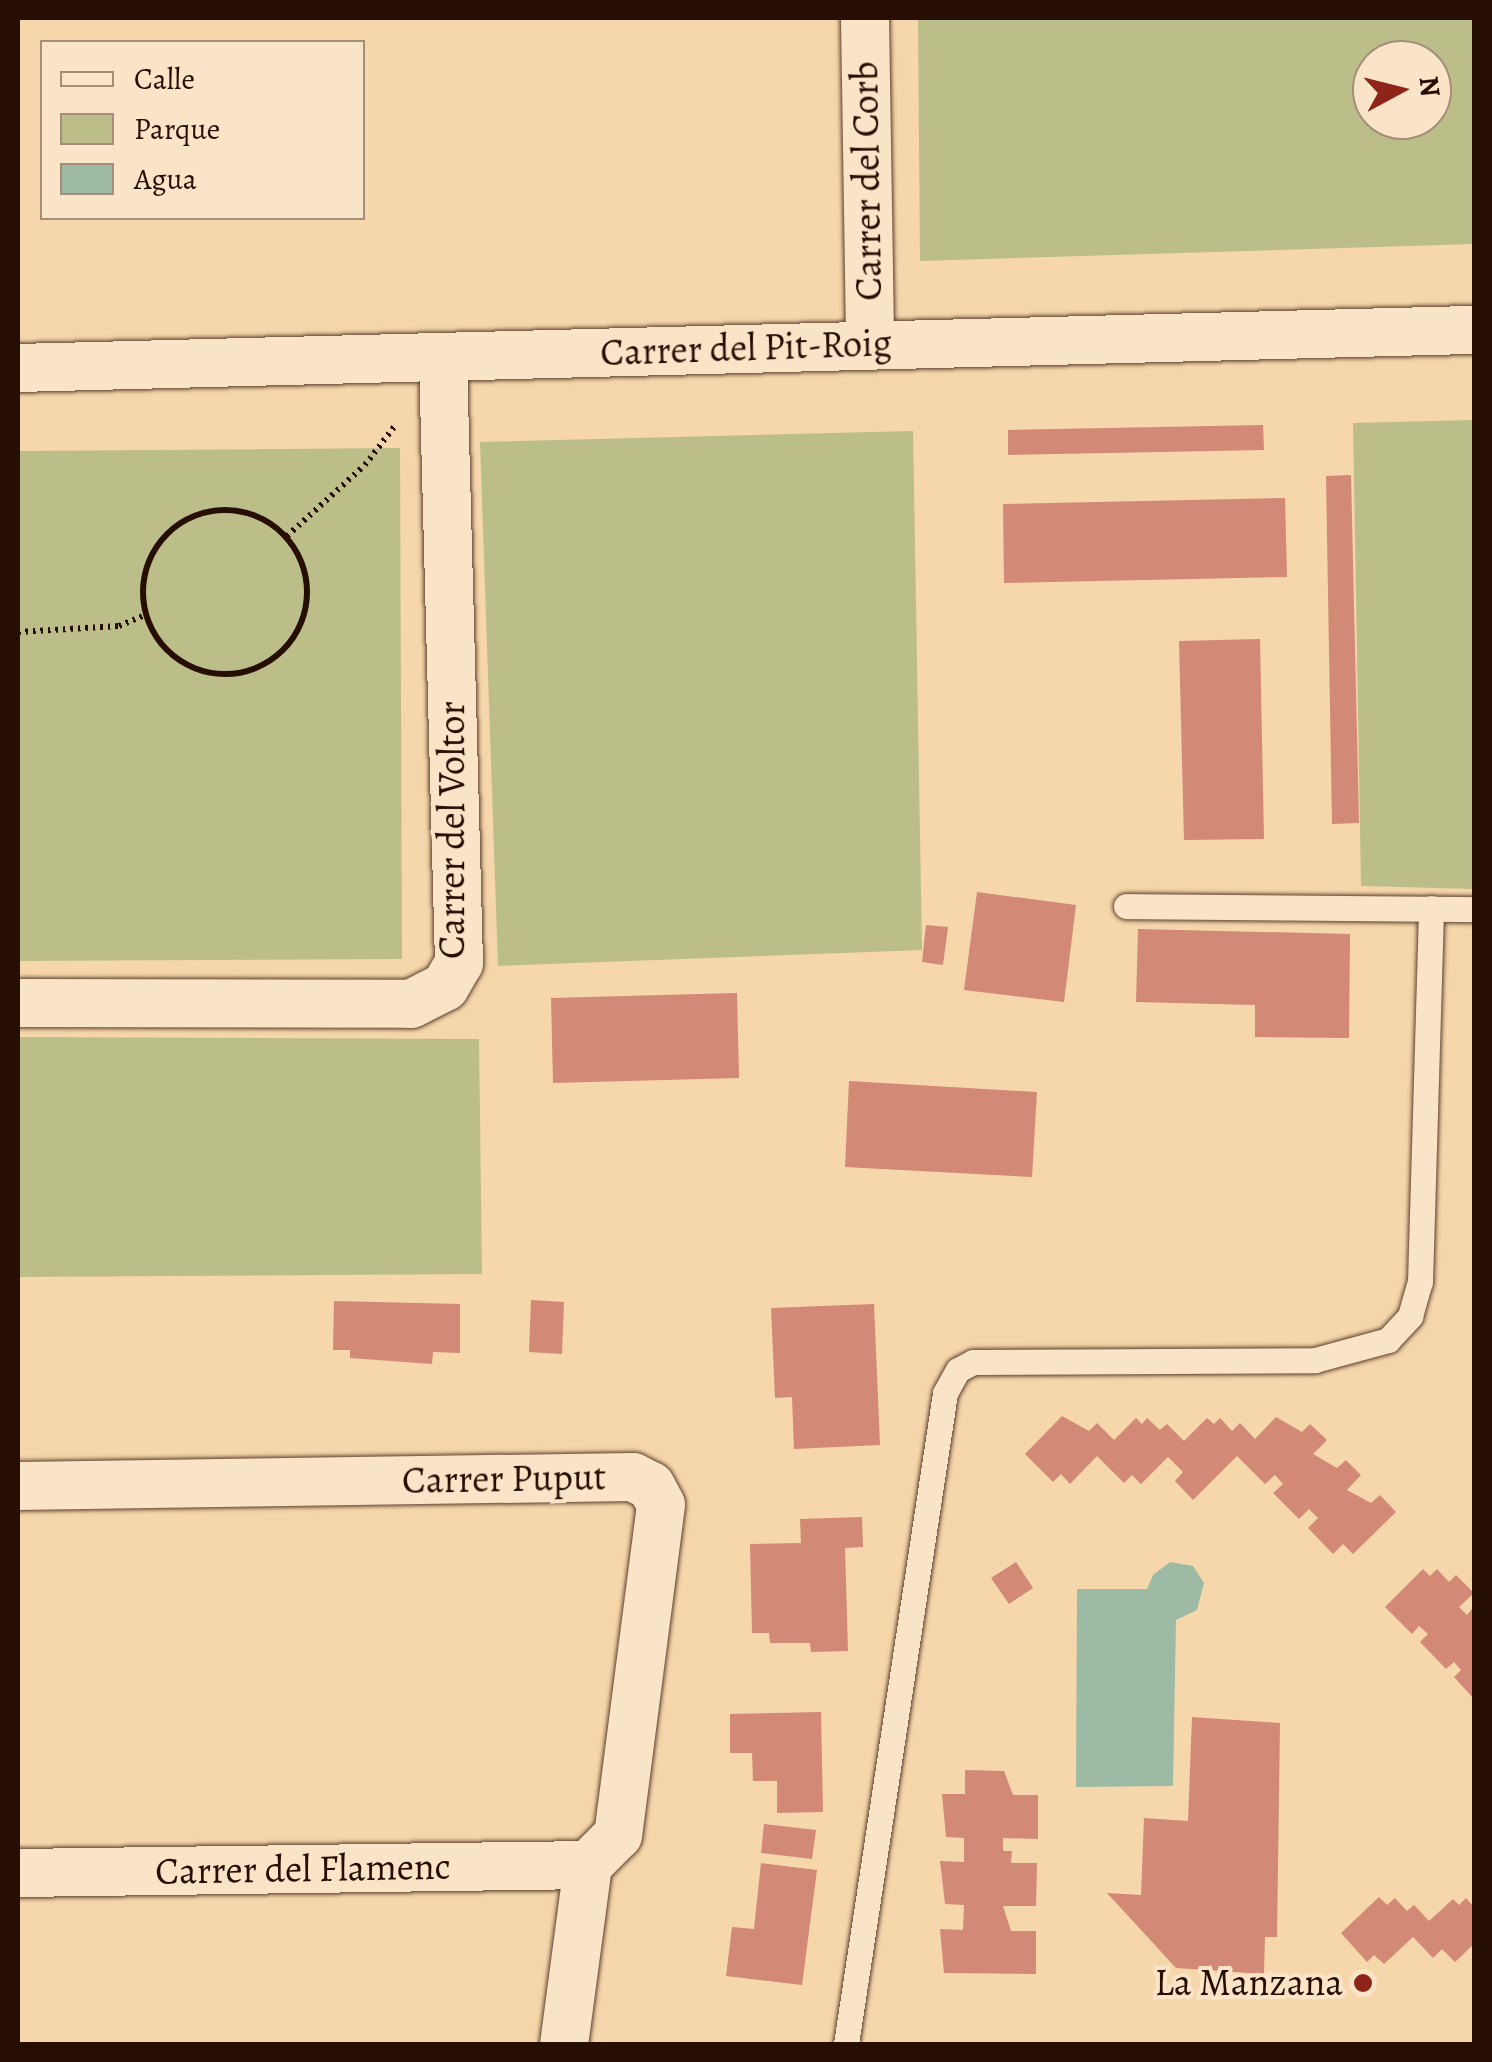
<!DOCTYPE html>
<html>
<head>
<meta charset="utf-8">
<style>
  body { margin:0 }
  #map { position:relative; width:1492px; height:2062px; overflow:hidden; background:#f6d6ab; font-family:Alegreya,serif }
  div>[style] { position:absolute }
  [style*='--x'] { left:calc(var(--x)*1px); top:calc(var(--y)*1px); width:calc(var(--w)*1px); rotate:calc(var(--a)*1deg) }
  .green>* { inset:0; background:#bcbe89 }
  .water>* { inset:0; background:#9dbaa5 }
  .building>* { inset:0; background:#d28975 }
  .path>* { height:6px; margin-top:-3px; transform-origin:0; background:repeating-linear-gradient(90deg,#270e02 0 2.5px,transparent 0 7.5px) }
  .path>.ring { margin:-3px; padding:0; box-sizing:content-box; background:none; border:6px solid #270e02; border-radius:50% }
  .roads { filter:drop-shadow(0 0 2px #5b402c) drop-shadow(0 0 2px #5b402c) }
  .service>* { height:25px; margin:-12.5px; padding:0 12.5px; transform-origin:12.5px; border-radius:12.5px; background:#f9e4c8 }
  .minor>* { height:48px; margin:-24px; padding:0 24px; transform-origin:24px; border-radius:24px; background:#f9e4c8 }
  .dots>* { width:28px; height:28px; translate:-50% -50%; box-sizing:border-box; border:5px solid #f9e4c8; border-radius:50% }
  span { translate:-50% -50%; white-space:nowrap; text-align:center; line-height:1.15; -webkit-text-stroke:8px #f9e4c8; paint-order:stroke }
  .street-label { font-size:38px; color:#270e02 }
  .poi-label { font-size:38px; color:#270e02 }
  .right { translate:-100% -50%; text-align:right }
  .frame { position:absolute; inset:0; border:20px solid #270e02; pointer-events:none }
  .legend { position:absolute; left:40px; top:40px; width:325px; height:180px; box-sizing:border-box; background:#f9e4c8; border:2px solid #a58e79; margin:0; padding:12px 18px; list-style:none; font-size:30px; color:#270e02 }
  .legend li { display:flex; align-items:center; gap:20px; height:50px }
  .legend b { width:50px; border:2px solid #a58e79 }
  .north { position:absolute; left:1352px; top:40px; width:100px; height:100px; box-sizing:border-box; background:#f9e4c8; border:2px solid #a58e79; border-radius:50%; rotate:83deg; font-size:28px; font-weight:700; line-height:40px; text-align:center; color:#270e02 }
  .north::after { content:''; display:block; margin:auto; width:35px; height:45px; background:#8f2418; clip-path:polygon(50% 0,100% 100%,50% 72%,0 100%) }
</style>
</head>
<body>
<div id="map">
  <div class="green">
    <div style="clip-path:polygon(evenodd,918px 18px,1474px 18px,1474px 244px,920px 261px,918px 18px,1372px 60px,1432px 60px,1432px 120px,1372px 120px,1372px 60px)"></div>
    <div style="clip-path:polygon(1474px 420px,1474px 889px,1361px 886px,1353px 423px)"></div>
    <div style="clip-path:polygon(913px 431px,922px 950px,498px 966px,480px 442px)"></div>
    <div style="clip-path:polygon(400px 448px,402px 959px,18px 961px,18px 451px)"></div>
    <div style="clip-path:polygon(18px 1037px,479px 1039px,482px 1274px,18px 1277px)"></div>
  </div>
  <div class="water">
    <div style="clip-path:polygon(1170px 1562px,1193px 1566px,1204px 1583px,1197px 1610px,1176px 1620px,1173px 1786px,1076px 1787px,1077px 1589px,1147px 1589px,1153px 1575px)"></div>
  </div>
  <div class="building">
    <div style="clip-path:polygon(1263px 425px,1264px 450px,1008px 455px,1008px 430px)"></div>
    <div style="clip-path:polygon(1351px 475px,1359px 823px,1332px 824px,1326px 476px)"></div>
    <div style="clip-path:polygon(1285px 498px,1287px 577px,1004px 583px,1003px 504px)"></div>
    <div style="clip-path:polygon(1260px 639px,1264px 839px,1184px 840px,1179px 641px)"></div>
    <div style="clip-path:polygon(977px 892px,1076px 905px,1064px 1002px,964px 990px)"></div>
    <div style="clip-path:polygon(926px 925px,948px 927px,943px 965px,922px 962px)"></div>
    <div style="clip-path:polygon(1138px 929px,1350px 934px,1349px 1038px,1255px 1037px,1255px 1005px,1136px 1002px)"></div>
    <div style="clip-path:polygon(737px 993px,739px 1078px,553px 1083px,551px 998px)"></div>
    <div style="clip-path:polygon(849px 1081px,1037px 1092px,1032px 1177px,845px 1167px)"></div>
    <div style="clip-path:polygon(531px 1300px,564px 1302px,562px 1354px,529px 1352px)"></div>
    <div style="clip-path:polygon(334px 1301px,460px 1304px,460px 1353px,433px 1352px,432px 1364px,350px 1358px,350px 1350px,333px 1350px)"></div>
    <div style="clip-path:polygon(874px 1304px,880px 1445px,794px 1449px,792px 1397px,775px 1398px,771px 1308px)"></div>
    <div style="clip-path:polygon(1062px 1416px,1089px 1431px,1097px 1423px,1114px 1440px,1136px 1418px,1142px 1424px,1147px 1418px,1160px 1430px,1167px 1424px,1184px 1441px,1207px 1418px,1214px 1424px,1220px 1418px,1232px 1431px,1240px 1423px,1255px 1439px,1276px 1417px,1302px 1432px,1310px 1424px,1327px 1440px,1313px 1454px,1337px 1468px,1346px 1460px,1361px 1475px,1347px 1490px,1371px 1503px,1380px 1495px,1396px 1512px,1353px 1554px,1343px 1544px,1333px 1554px,1308px 1528px,1318px 1518px,1309px 1509px,1299px 1519px,1273px 1493px,1283px 1484px,1275px 1475px,1265px 1484px,1237px 1456px,1193px 1500px,1175px 1481px,1183px 1472px,1168px 1457px,1141px 1484px,1132px 1475px,1124px 1483px,1097px 1456px,1070px 1484px,1061px 1474px,1053px 1482px,1025px 1454px)"></div>
    <div style="clip-path:polygon(862px 1517px,863px 1547px,845px 1548px,848px 1651px,811px 1652px,810px 1643px,770px 1643px,769px 1633px,752px 1633px,750px 1544px,801px 1543px,800px 1519px)"></div>
    <div style="clip-path:polygon(1016px 1562px,1033px 1588px,1009px 1604px,991px 1578px)"></div>
    <div style="clip-path:polygon(1423px 1569px,1430px 1576px,1437px 1569px,1449px 1582px,1456px 1575px,1474px 1593px,1459px 1607px,1467px 1615px,1474px 1607px,1474px 1699px,1454px 1677px,1461px 1670px,1454px 1662px,1446px 1669px,1420px 1642px,1428px 1634px,1419px 1626px,1412px 1634px,1385px 1607px)"></div>
    <div style="clip-path:polygon(821px 1712px,823px 1812px,777px 1813px,777px 1781px,753px 1781px,752px 1753px,730px 1753px,730px 1714px)"></div>
    <div style="clip-path:polygon(1192px 1717px,1280px 1723px,1277px 1937px,1265px 1937px,1264px 1974px,1176px 1968px,1107px 1893px,1141px 1895px,1144px 1818px,1188px 1821px)"></div>
    <div style="clip-path:polygon(965px 1770px,1004px 1771px,1013px 1795px,1038px 1795px,1038px 1839px,1003px 1838px,1003px 1851px,1012px 1851px,1011px 1863px,1037px 1863px,1036px 1906px,1003px 1906px,1011px 1931px,1036px 1931px,1036px 1974px,944px 1973px,940px 1929px,963px 1930px,964px 1905px,945px 1904px,940px 1861px,964px 1862px,964px 1838px,946px 1837px,942px 1794px,965px 1794px)"></div>
    <div style="clip-path:polygon(764px 1824px,816px 1830px,812px 1859px,761px 1853px)"></div>
    <div style="clip-path:polygon(761px 1863px,817px 1870px,802px 1985px,726px 1976px,732px 1927px,754px 1929px)"></div>
    <div style="clip-path:polygon(1379px 1897px,1387px 1905px,1395px 1898px,1407px 1911px,1414px 1905px,1429px 1921px,1453px 1899px,1459px 1905px,1466px 1898px,1474px 1907px,1474px 1944px,1455px 1962px,1442px 1949px,1433px 1958px,1413px 1937px,1384px 1964px,1374px 1955px,1367px 1962px,1341px 1933px)"></div>
  </div>
  <div class="path">
    <div class="ring" style="left:143px;top:510px;width:158px;height:158px"></div>
    <div style="--x:287;--y:536;--w:105;--a:-42.3"></div>
    <div style="--x:365;--y:465;--w:48;--a:-52.7"></div>
    <div style="--x:18;--y:632;--w:101;--a:-3.4"></div>
    <div style="--x:119;--y:626;--w:28;--a:-23"></div>
  </div>
  <div class="roads">
    <div class="service">
      <div style="--x:1126;--y:906;--w:348;--a:0.5"></div>
      <div style="--x:846;--y:2044;--w:658;--a:-81.35"></div>
      <div style="--x:945;--y:1393;--w:26;--a:-61"></div>
      <div style="--x:958;--y:1370;--w:17;--a:-28"></div>
      <div style="--x:973;--y:1362;--w:342;--a:-0.3"></div>
      <div style="--x:1315;--y:1360;--w:76;--a:-15.3"></div>
      <div style="--x:1388;--y:1340;--w:33;--a:-47"></div>
      <div style="--x:1410;--y:1316;--w:35;--a:-74"></div>
      <div style="--x:1420;--y:1282;--w:374;--a:-88.3"></div>
    </div>
    <div class="minor">
      <div style="--x:865;--y:18;--w:326;--a:89.1"></div>
      <div style="--x:18;--y:368;--w:1456;--a:-1.5"></div>
      <div style="--x:18;--y:1003;--w:393;--a:0.1"></div>
      <div style="--x:411;--y:1004;--w:38;--a:-27"></div>
      <div style="--x:445;--y:987;--w:28;--a:-60"></div>
      <div style="--x:459;--y:963;--w:604;--a:-91.52"></div>
      <div style="--x:18;--y:1486;--w:615;--a:-0.84"></div>
      <div style="--x:633;--y:1477;--w:20;--a:27"></div>
      <div style="--x:651;--y:1486;--w:21;--a:62"></div>
      <div style="--x:661;--y:1505;--w:333;--a:97.4"></div>
      <div style="--x:618;--y:1835;--w:42;--a:135"></div>
      <div style="--x:588;--y:1865;--w:181;--a:97.6"></div>
      <div style="--x:18;--y:1873;--w:570;--a:-0.8"></div>
    </div>
  </div>
  <div class="dots">
    <div style="left:1363px;top:1983px;background:#8f2418"></div>
  </div>
  <div class="street-label">
    <span style="left:867px;top:181px;rotate:-91deg">Carrer del Corb</span>
    <span style="left:746px;top:348px;rotate:-2deg">Carrer del Pit-Roig</span>
    <span style="left:452px;top:830px;rotate:-90deg">Carrer del Voltor</span>
    <span style="left:504px;top:1479px;rotate:-1deg">Carrer Puput</span>
    <span style="left:303px;top:1869px;rotate:-1deg">Carrer del Flamenc</span>
  </div>
  <div class="poi-label">
    <span class="right" style="left:1343px;top:1983px">La Manzana</span>
  </div>
  <div class="frame"></div>
  <ul class="legend">
  <li><b style="height:12px;background:#f9e4c8"></b>Calle</li>
  <li><b style="height:28px;background:#bcbe89"></b>Parque</li>
  <li><b style="height:28px;background:#9dbaa5"></b>Agua</li>
  </ul>
  <div class="north">N</div>
</div>
</body>
</html>
